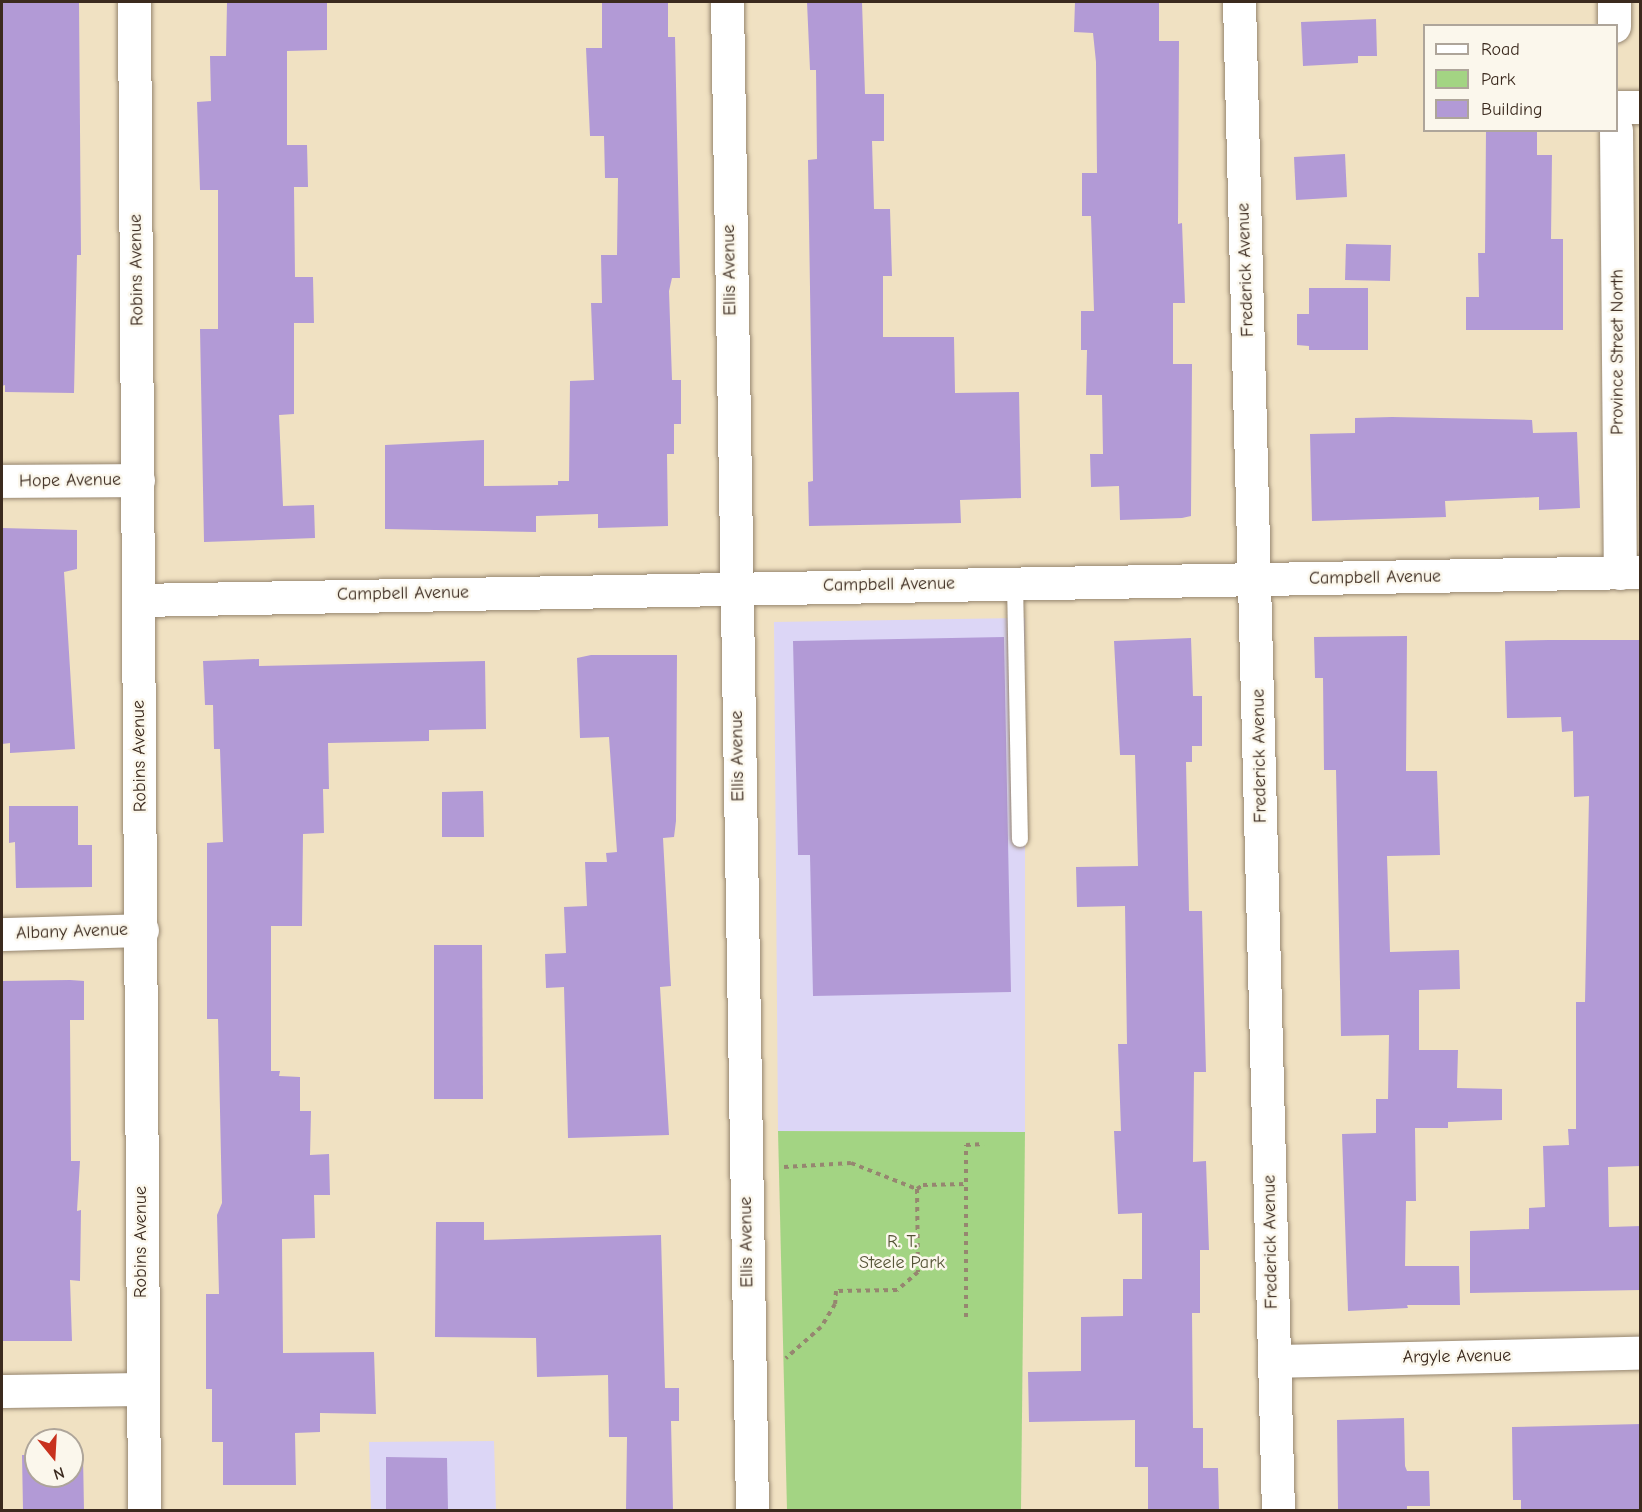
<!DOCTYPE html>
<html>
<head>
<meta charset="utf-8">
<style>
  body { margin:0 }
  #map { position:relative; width:1642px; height:1512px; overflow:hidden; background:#f0e1c2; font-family:"Comic Neue",sans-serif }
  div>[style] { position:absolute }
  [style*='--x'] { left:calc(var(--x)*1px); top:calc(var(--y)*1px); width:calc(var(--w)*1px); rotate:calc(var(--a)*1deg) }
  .built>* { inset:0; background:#dcd6f6 }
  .green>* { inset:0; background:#a3d483 }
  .building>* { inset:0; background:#b29ad6 }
  .path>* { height:4px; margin-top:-2px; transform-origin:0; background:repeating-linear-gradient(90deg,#968670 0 4.5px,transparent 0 9px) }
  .roads { filter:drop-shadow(0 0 2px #968670) drop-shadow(0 0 2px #968670) }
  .lane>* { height:16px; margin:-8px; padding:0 8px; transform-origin:8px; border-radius:8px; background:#fff }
  .street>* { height:33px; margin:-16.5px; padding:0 16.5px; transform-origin:16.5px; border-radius:16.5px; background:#fff }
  span { translate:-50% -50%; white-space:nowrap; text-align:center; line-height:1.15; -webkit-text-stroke:5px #fbf7ec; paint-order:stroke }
  .street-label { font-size:18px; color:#3b2a1e }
  .park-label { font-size:18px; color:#555437 }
  .frame { position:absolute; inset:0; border:3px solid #3b2a1e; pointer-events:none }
  .legend { position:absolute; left:1423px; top:24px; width:195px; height:108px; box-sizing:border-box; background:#fbf7ec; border:2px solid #aea59a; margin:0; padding:8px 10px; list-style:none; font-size:18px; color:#3b2a1e }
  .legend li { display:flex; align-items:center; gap:12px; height:30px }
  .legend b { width:30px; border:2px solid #aea59a }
  .north { position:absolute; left:24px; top:1428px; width:60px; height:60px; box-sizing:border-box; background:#fbf7ec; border:2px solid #aea59a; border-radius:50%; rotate:162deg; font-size:16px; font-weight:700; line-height:24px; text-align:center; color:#3b2a1e }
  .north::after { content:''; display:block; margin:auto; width:21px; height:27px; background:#c8321e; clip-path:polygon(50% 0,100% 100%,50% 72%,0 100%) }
</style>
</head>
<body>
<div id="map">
  <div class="built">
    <div style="clip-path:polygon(1025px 618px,1025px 1132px,778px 1131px,774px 622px)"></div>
    <div style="clip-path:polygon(494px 1441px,496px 1510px,371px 1510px,369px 1442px)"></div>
  </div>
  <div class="green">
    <div style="clip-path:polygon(778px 1131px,1025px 1132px,1021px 1510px,787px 1510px)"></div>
  </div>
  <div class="building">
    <div style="clip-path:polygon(2px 2px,79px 2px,81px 255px,77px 255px,74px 393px,5px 392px,5px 385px,2px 386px)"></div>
    <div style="clip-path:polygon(227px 2px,327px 2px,327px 50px,287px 51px,287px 145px,307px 145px,308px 187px,294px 187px,295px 277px,313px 277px,314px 323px,294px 323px,294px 414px,279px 415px,283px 506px,314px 505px,315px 538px,204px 542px,200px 329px,218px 329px,218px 190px,200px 190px,197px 102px,211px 101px,210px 56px,226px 56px)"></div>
    <div style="clip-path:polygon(602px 2px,668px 2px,668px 37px,675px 37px,680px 278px,672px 278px,669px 291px,672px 380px,681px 380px,681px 424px,674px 424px,674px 454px,667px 454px,668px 526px,598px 528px,598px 514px,536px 516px,536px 532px,385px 529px,385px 445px,484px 440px,484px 486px,558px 485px,558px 481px,569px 481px,570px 381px,594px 380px,591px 303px,602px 303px,601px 255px,617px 255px,618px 178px,605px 178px,604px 136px,590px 136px,586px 48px,602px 48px)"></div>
    <div style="clip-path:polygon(807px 2px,862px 2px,865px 94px,884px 94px,884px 141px,872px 141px,874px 209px,890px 209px,892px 276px,883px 276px,883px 337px,954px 337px,955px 393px,1019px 392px,1021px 498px,960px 500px,961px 523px,809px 526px,808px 482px,813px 481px,808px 160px,817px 159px,816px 70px,810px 70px)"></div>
    <div style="clip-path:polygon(1075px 2px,1159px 2px,1159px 41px,1179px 41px,1178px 224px,1182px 223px,1185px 303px,1173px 303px,1173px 364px,1192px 364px,1191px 516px,1182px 518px,1120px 520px,1119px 486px,1091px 487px,1090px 454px,1103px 454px,1102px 395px,1086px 395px,1087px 350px,1081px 350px,1081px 311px,1094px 311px,1091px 216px,1082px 216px,1082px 173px,1097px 173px,1096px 62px,1093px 33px,1074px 32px)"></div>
    <div style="clip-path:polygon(1376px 19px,1377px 56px,1358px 56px,1358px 63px,1303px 66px,1301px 22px)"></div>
    <div style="clip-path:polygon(1486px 130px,1537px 130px,1537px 155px,1552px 155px,1551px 239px,1563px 239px,1563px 330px,1466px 330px,1466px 297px,1479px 297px,1478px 253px,1485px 253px)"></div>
    <div style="clip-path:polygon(1345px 154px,1347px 197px,1296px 200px,1294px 157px)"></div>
    <div style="clip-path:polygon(1346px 244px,1391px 245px,1390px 281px,1345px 280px)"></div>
    <div style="clip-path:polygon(1309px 288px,1368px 288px,1368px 350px,1309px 350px,1309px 346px,1297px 345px,1297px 314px,1309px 314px)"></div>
    <div style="clip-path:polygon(1392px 417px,1532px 420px,1533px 433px,1577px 432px,1580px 508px,1539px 510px,1539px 497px,1445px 501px,1446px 517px,1312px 521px,1310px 434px,1355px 433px,1355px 418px)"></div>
    <div style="clip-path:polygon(2px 528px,77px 530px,77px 569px,64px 572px,75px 749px,10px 753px,10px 743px,2px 744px)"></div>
    <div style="clip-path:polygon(1407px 636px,1406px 771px,1437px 771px,1440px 855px,1387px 856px,1390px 952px,1459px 950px,1460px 989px,1419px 990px,1419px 1050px,1458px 1050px,1457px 1088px,1502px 1089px,1502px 1120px,1448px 1122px,1448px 1128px,1415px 1128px,1416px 1201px,1406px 1201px,1405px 1266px,1459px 1266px,1460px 1305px,1407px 1305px,1408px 1308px,1348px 1311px,1342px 1134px,1376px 1133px,1376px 1099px,1388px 1099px,1389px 1035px,1341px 1036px,1336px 770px,1324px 770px,1323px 678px,1315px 678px,1314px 637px)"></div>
    <div style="clip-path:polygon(1004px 637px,1011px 992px,813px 996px,810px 855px,798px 855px,793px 641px)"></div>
    <div style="clip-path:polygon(1191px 638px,1193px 696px,1202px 696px,1202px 746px,1192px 746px,1192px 762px,1186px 762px,1189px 911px,1202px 911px,1206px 1072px,1194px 1072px,1193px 1162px,1206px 1161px,1209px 1250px,1200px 1250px,1200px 1313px,1192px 1313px,1193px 1428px,1203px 1428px,1203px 1468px,1218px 1468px,1219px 1510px,1148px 1510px,1148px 1467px,1135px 1467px,1135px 1420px,1029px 1422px,1028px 1372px,1081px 1371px,1081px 1317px,1123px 1316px,1123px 1279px,1142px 1279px,1142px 1213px,1118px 1214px,1114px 1131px,1121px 1131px,1118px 1044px,1127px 1044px,1125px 906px,1077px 907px,1076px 867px,1138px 866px,1135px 755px,1120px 755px,1114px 641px)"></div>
    <div style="clip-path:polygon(1549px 640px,1641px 640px,1641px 1166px,1608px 1167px,1609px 1227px,1641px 1226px,1641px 1290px,1470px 1293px,1470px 1231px,1529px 1229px,1529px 1208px,1545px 1207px,1543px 1146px,1569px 1145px,1568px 1129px,1576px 1129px,1576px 1002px,1585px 1002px,1589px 796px,1574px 797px,1573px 731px,1562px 732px,1561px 717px,1507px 718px,1505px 641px)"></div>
    <div style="clip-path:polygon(591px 655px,677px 655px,676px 821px,674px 837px,663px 838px,671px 986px,660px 987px,669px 1135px,568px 1138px,564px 987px,546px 988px,545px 954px,566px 953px,564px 907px,587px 906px,585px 862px,607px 862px,606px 853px,617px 852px,609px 737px,580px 738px,577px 658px)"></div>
    <div style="clip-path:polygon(259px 659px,259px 666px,485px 661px,486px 729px,429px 730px,429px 741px,328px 743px,329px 789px,323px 789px,324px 833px,303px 834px,302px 926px,271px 926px,271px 1071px,280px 1071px,279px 1076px,300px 1077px,300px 1111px,311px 1111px,310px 1155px,329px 1154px,330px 1195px,314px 1195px,315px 1238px,282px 1239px,283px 1353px,374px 1352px,376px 1414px,320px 1413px,320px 1432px,295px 1433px,296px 1485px,223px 1485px,223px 1442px,212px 1442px,212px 1389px,206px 1389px,206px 1294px,219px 1294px,217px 1215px,222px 1203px,218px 1019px,207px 1019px,207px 843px,223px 842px,220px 749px,214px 749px,213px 705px,205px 705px,203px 661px)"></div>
    <div style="clip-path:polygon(483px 791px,484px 837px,442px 837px,442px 792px)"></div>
    <div style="clip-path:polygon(9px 806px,78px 806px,78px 845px,92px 845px,92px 887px,16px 888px,15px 842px,9px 843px)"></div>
    <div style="clip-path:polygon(434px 945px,482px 945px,483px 1099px,434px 1099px)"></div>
    <div style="clip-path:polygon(70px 980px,84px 981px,84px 1020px,70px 1020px,71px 1161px,80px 1161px,77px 1211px,81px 1210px,80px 1281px,70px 1280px,72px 1341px,2px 1341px,2px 981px)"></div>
    <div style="clip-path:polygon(436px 1222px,484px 1222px,484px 1240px,661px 1235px,665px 1388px,679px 1388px,679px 1421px,671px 1421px,673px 1510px,626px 1510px,627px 1437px,609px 1437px,608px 1375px,537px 1377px,536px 1338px,435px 1337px)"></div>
    <div style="clip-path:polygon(1404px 1418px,1405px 1466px,1407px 1471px,1429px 1471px,1430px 1506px,1407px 1506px,1407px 1510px,1338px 1510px,1337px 1420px)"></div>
    <div style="clip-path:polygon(1641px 1424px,1641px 1510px,1521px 1510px,1521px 1500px,1513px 1500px,1512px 1427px)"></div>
    <div style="clip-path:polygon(22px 1455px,36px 1455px,36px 1476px,72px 1476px,72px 1455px,83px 1455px,84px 1510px,23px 1510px)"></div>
    <div style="clip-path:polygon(386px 1457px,447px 1458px,448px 1510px,386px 1510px)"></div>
  </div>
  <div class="path">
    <div style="--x:784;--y:1167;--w:67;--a:-3.4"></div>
    <div style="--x:851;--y:1163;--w:71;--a:21.5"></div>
    <div style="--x:917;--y:1189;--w:83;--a:89.3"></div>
    <div style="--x:918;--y:1272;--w:28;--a:139"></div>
    <div style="--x:897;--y:1290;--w:61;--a:179.1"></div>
    <div style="--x:836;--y:1291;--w:13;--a:94"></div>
    <div style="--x:835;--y:1304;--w:27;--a:121"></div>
    <div style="--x:821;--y:1327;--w:47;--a:138.5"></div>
    <div style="--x:917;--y:1189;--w:7;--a:-34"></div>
    <div style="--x:923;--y:1185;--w:43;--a:-1.3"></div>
    <div style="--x:966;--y:1317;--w:172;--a:-90"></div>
    <div style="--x:966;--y:1145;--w:18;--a:-3"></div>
  </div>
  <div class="roads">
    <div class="lane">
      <div style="--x:1015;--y:583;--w:256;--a:88.9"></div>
    </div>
    <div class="street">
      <div style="--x:134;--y:2;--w:1508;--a:89.62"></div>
      <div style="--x:727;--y:2;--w:1508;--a:89.05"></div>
      <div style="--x:1239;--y:2;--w:1509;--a:88.52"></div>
      <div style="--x:1614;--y:2;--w:24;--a:90"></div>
      <div style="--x:1616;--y:107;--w:24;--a:0"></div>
      <div style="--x:1616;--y:130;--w:443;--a:89.5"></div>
      <div style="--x:2;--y:481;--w:136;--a:-0.4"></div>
      <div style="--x:138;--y:600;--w:1502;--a:-1.07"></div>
      <div style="--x:2;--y:934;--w:140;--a:-1.6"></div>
      <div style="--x:1274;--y:1361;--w:366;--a:-1.3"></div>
      <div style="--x:2;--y:1391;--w:139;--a:-0.8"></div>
    </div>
  </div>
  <div class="street-label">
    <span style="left:137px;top:270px;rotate:-91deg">Robins Avenue</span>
    <span style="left:730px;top:270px;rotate:-91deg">Ellis Avenue</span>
    <span style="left:1246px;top:270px;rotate:-92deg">Frederick Avenue</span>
    <span style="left:1618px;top:352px;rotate:-90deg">Province Street North</span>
    <span style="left:70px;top:481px;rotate:-1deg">Hope Avenue</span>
    <span style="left:1375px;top:578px;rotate:-1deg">Campbell Avenue</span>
    <span style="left:889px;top:585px;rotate:-1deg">Campbell Avenue</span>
    <span style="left:403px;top:594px;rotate:-1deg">Campbell Avenue</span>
    <span style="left:140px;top:756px;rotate:-91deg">Robins Avenue</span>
    <span style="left:738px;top:756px;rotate:-91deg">Ellis Avenue</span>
    <span style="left:1260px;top:756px;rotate:-91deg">Frederick Avenue</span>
    <span style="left:72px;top:932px;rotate:-2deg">Albany Avenue</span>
    <span style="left:141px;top:1242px;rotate:-90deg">Robins Avenue</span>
    <span style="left:747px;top:1242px;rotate:-91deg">Ellis Avenue</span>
    <span style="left:1271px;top:1242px;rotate:-91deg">Frederick Avenue</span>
    <span style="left:1457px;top:1357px;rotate:-1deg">Argyle Avenue</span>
  </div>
  <div class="park-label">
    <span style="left:902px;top:1253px">R. T.<br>Steele Park</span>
  </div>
  <div class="frame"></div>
  <ul class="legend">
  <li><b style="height:8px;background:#fff"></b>Road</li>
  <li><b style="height:16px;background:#a3d483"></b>Park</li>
  <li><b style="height:16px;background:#b29ad6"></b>Building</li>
  </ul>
  <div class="north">N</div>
</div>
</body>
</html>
